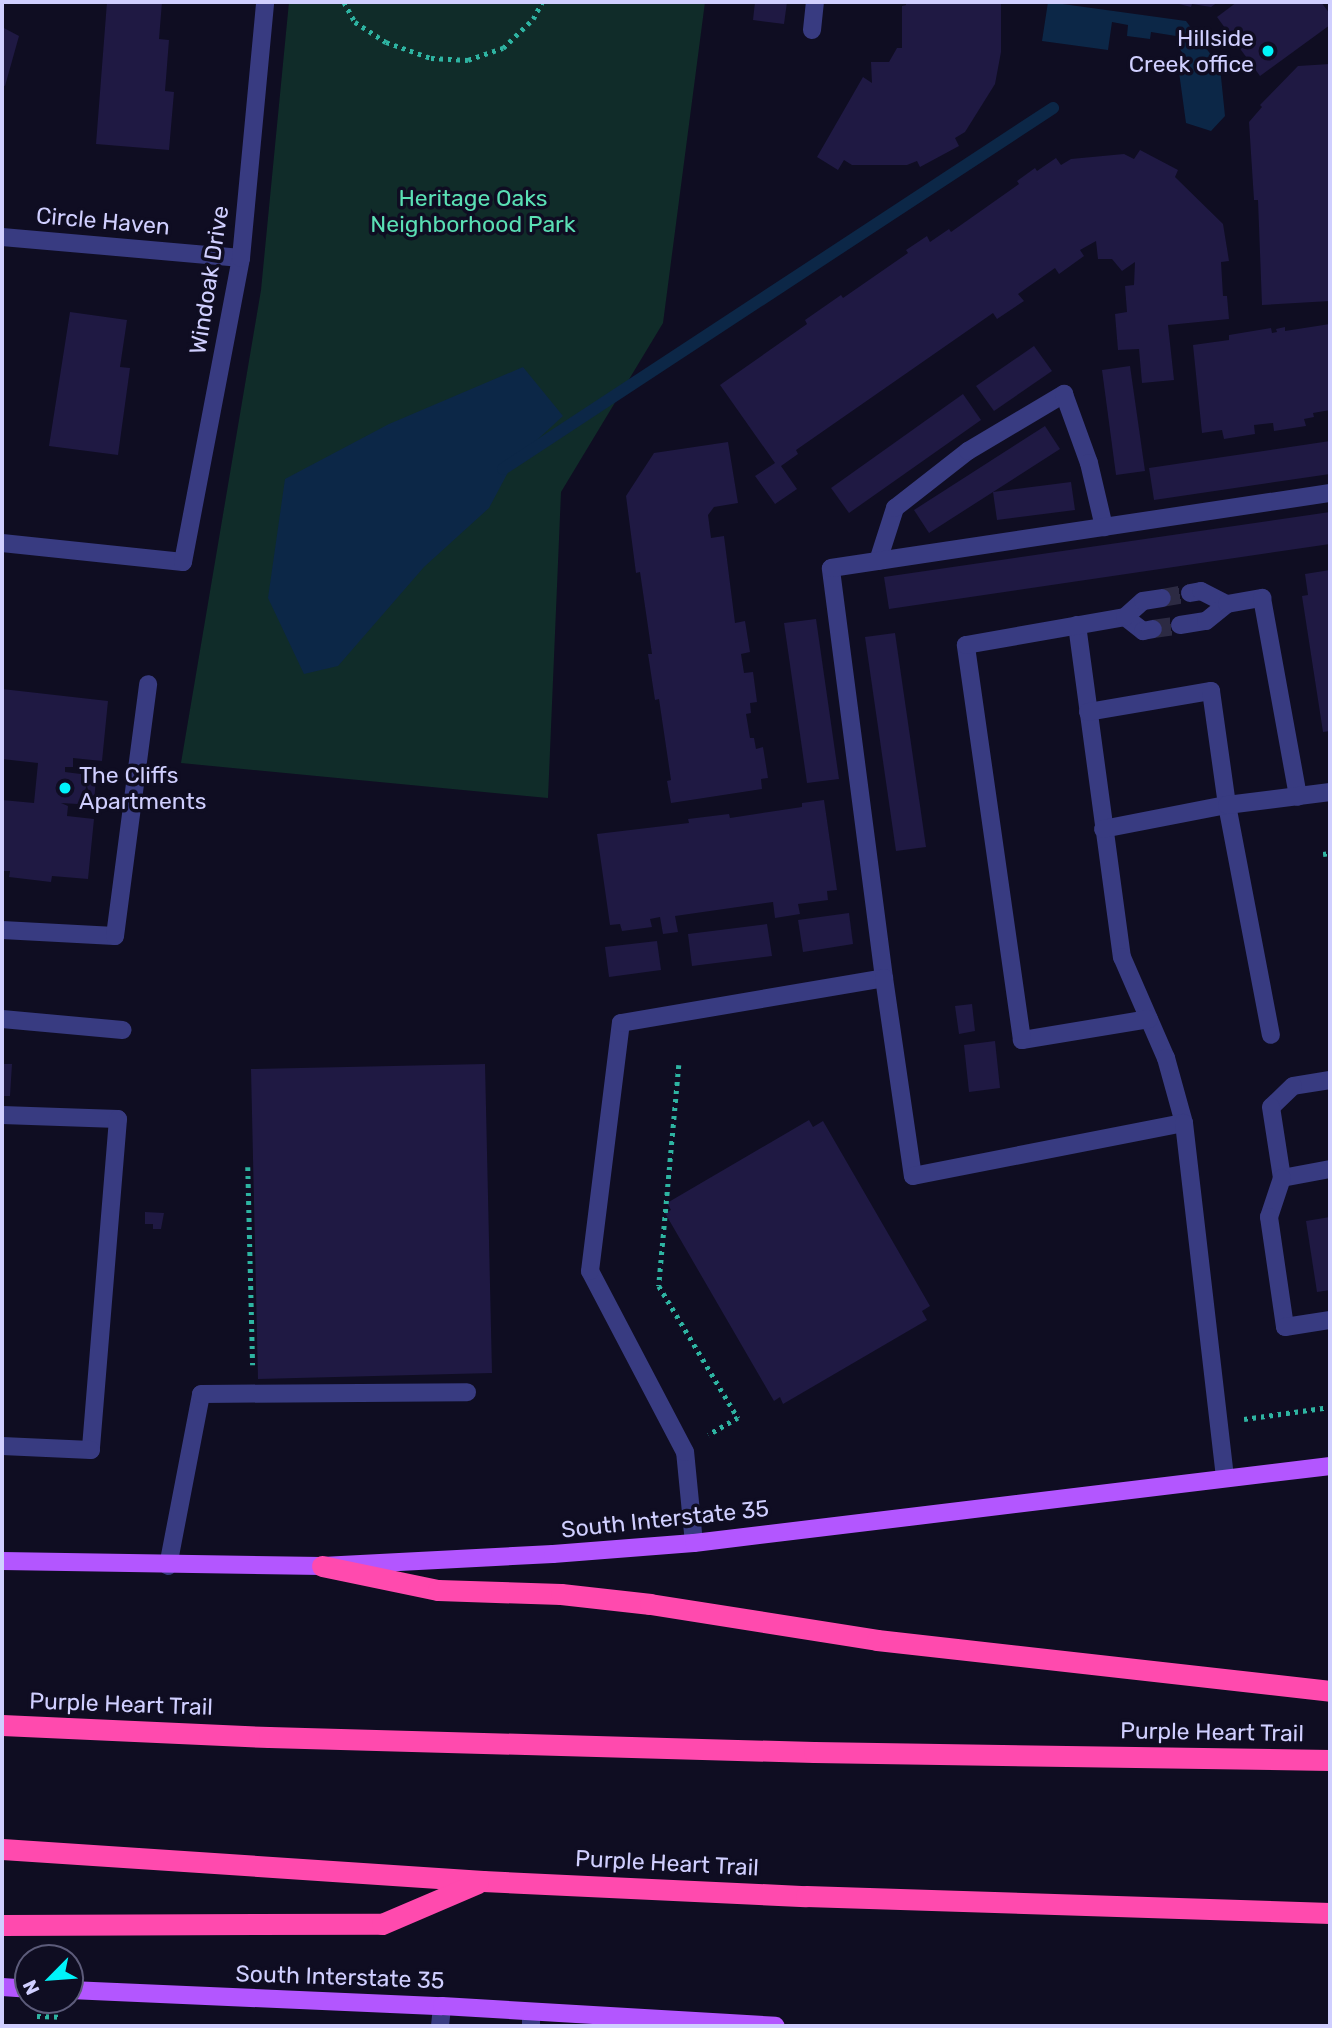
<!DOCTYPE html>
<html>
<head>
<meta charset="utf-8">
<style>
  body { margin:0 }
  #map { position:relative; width:1332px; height:2028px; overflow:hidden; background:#0f0d22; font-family:Rubik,sans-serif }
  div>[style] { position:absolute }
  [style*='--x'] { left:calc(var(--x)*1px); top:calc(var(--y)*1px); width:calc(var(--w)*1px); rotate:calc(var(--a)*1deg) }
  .green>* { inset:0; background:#102c29 }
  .water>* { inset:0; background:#0c2747 }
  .stream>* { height:12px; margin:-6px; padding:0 6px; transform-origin:6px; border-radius:6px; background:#0c2747 }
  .building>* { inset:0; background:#1f1943 }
  .minor-tunnel>* { height:18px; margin-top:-9px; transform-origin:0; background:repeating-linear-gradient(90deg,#2c2a43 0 18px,transparent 0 27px) }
  .path>* { height:4.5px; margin-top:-2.25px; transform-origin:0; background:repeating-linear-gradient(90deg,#2eb4a2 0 3.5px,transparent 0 8.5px) }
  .minor>* { height:18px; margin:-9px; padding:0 9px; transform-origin:9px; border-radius:9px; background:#383b81 }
  .major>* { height:18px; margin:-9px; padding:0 9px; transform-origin:9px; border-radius:9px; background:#b356ff }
  .highway>* { height:21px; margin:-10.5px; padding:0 10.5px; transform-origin:10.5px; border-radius:10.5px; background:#ff4aae }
  .dots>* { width:19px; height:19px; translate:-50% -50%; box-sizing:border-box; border:4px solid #0f0d22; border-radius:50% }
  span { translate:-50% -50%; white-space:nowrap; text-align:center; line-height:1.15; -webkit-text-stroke:7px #0f0d22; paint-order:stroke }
  .poi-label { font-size:23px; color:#d0cfff }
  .right { translate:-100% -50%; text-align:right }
  .left { translate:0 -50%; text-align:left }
  .park-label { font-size:23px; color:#5adfb4 }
  .street-label { font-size:23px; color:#d0cfff }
  .frame { position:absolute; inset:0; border:4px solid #d0cfff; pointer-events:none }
  .north { position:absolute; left:14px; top:1944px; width:70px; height:70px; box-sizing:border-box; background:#0f0d22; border:2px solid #5c5b7a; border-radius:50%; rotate:245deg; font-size:19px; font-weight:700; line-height:28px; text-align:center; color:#d0cfff }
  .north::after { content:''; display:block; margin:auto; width:24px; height:32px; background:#00f4fa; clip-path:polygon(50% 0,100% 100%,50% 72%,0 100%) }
</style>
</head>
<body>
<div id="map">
  <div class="green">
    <div style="clip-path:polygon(289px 2px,705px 2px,663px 323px,561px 492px,548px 798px,181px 763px,261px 290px)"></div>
  </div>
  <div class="water">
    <div style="clip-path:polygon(1048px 2px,1186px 21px,1220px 67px,1225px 116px,1211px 131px,1186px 123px,1179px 72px,1190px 62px,1178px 47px,1182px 44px,1176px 36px,1151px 32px,1150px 39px,1127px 36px,1128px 25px,1112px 22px,1108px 50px,1042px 41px)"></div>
    <div style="clip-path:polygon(523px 367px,563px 416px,514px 461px,489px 508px,424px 567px,338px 666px,304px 674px,268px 598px,285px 479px,389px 424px)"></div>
  </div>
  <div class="stream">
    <div style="--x:503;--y:469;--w:658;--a:-33.28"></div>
  </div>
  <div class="building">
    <div style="clip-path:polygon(107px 2px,162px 2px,159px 39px,169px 40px,165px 91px,174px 92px,169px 150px,96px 144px)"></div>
    <div style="clip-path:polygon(755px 2px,787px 2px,784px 24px,753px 20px)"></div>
    <div style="clip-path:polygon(906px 2px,1001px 2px,1001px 52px,995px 84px,965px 132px,955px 138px,959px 146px,920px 167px,917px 161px,907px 165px,852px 165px,844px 160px,838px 170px,817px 157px,863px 77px,872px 83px,871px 62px,889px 62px,897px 48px,902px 48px,902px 6px,906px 5px)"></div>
    <div style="clip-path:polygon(1171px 2px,1218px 2px,1211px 7px,1192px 4px,1191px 7px)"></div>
    <div style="clip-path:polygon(1237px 2px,1321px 2px,1330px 14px,1330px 25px,1260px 76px,1217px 17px)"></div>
    <div style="clip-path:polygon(2px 27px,19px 36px,5px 86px,2px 85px)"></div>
    <div style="clip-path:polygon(1330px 64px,1330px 301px,1262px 305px,1258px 200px,1254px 200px,1249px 122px,1262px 107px,1260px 105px,1298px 66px)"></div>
    <div style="clip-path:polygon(1140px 150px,1178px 170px,1175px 177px,1223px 224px,1229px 261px,1221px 262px,1223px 296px,1227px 296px,1229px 319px,1168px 325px,1174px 380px,1142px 383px,1139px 349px,1118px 350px,1115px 314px,1127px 312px,1125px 286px,1134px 285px,1135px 262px,1122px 271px,1112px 259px,1098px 259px,1096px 241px,1080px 250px,1084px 256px,1059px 274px,1055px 268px,1018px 294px,1024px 301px,997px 319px,993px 313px,796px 450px,798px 454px,781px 466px,797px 489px,775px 504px,755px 476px,775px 463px,720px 385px,807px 324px,805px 320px,841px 295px,843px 298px,908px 253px,906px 250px,927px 236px,930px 242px,949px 229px,951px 232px,1019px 184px,1017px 181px,1035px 168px,1037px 171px,1056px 158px,1061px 165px,1071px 159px,1124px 154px,1134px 159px)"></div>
    <div style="clip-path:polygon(70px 312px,127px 320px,120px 367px,130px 368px,118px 455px,49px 446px)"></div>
    <div style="clip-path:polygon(1330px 324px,1330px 410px,1313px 413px,1314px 417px,1304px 419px,1306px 426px,1274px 431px,1273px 423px,1254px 425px,1255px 434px,1224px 439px,1222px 430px,1202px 433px,1193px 345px,1229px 340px,1229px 335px,1271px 328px,1272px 333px,1277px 332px,1276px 329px,1285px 327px,1285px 331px)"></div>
    <div style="clip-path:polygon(1034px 346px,1052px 371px,994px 411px,976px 386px)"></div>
    <div style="clip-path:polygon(1130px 366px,1145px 471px,1116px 475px,1102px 370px)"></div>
    <div style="clip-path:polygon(963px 394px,981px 420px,849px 513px,831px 488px)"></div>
    <div style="clip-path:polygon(1045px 426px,1060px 449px,929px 533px,914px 510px)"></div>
    <div style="clip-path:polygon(1330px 441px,1330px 474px,1154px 500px,1149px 468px)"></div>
    <div style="clip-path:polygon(728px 442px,738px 503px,714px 507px,708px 515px,711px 538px,724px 536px,735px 623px,745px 621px,750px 652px,741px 654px,744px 673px,753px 672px,757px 702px,750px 703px,751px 713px,746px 714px,750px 738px,754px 738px,756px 749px,763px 747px,768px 778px,761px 779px,762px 789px,671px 803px,667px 781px,671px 780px,659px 699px,655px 700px,648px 654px,652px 654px,640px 572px,636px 573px,626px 496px,654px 453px)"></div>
    <div style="clip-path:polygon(1071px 482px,1075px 510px,997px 520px,993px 492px)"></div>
    <div style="clip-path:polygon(1330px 512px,1330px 544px,889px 609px,884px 577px)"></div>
    <div style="clip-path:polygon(1330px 570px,1330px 731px,1323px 732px,1302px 596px,1308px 595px,1305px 574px)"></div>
    <div style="clip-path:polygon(816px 619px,839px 779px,807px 783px,784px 623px)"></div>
    <div style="clip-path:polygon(895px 633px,926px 847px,896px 851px,865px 637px)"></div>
    <div style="clip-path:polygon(2px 689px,108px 701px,102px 761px,73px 758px,73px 767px,65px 767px,65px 772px,96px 776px,94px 805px,61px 803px,68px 806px,67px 816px,94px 819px,88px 879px,52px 876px,51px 882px,9px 877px,10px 871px,2px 871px,2px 800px,34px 803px,38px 763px,2px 759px)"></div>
    <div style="clip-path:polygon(824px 800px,837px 890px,827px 891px,828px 900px,798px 904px,800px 914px,775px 918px,773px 902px,675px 916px,678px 932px,663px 934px,660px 917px,650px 919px,652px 927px,622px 931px,620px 924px,610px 925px,597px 834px,689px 823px,688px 819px,729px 814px,730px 818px,802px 807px,802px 803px)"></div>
    <div style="clip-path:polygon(849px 913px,853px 944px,803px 952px,798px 920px)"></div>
    <div style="clip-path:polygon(767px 924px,772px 956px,692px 966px,688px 934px)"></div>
    <div style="clip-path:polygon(657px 941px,661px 970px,609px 977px,605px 947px)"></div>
    <div style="clip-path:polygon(972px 1004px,975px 1031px,959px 1034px,955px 1006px)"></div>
    <div style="clip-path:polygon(995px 1041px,1000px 1088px,969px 1092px,964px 1045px)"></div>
    <div style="clip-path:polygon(2px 1064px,12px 1064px,10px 1096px,2px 1096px)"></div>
    <div style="clip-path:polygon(485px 1064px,492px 1373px,258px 1379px,251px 1069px)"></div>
    <div style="clip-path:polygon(809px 1120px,813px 1127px,823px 1121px,930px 1306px,922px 1311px,927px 1320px,783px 1404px,780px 1397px,774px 1401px,665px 1213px,671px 1210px,667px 1203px)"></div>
    <div style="clip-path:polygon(145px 1212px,164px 1213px,161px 1229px,153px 1229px,153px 1224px,145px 1224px)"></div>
    <div style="clip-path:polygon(1330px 1217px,1330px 1290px,1317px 1292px,1306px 1221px)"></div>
  </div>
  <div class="minor-tunnel">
    <div style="--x:1162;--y:598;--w:28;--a:-10"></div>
    <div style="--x:1153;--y:629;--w:27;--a:-8"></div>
  </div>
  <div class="path">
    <div style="--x:344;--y:2;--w:23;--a:61"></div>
    <div style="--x:355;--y:22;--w:37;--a:33"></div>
    <div style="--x:386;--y:42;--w:48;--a:19.6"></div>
    <div style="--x:431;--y:58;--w:37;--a:3"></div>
    <div style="--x:468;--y:60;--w:37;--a:-19"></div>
    <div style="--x:503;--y:48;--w:42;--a:-44"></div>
    <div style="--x:533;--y:19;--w:19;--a:-62"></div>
    <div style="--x:1323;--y:854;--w:7;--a:-8"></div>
    <div style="--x:679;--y:1065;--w:222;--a:95.2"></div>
    <div style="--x:659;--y:1286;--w:154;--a:59.1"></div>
    <div style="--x:738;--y:1418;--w:34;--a:150"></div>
    <div style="--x:248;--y:1167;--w:198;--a:88.6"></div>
    <div style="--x:1244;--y:1419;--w:87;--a:-7.9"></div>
    <div style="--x:37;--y:2016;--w:23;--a:2"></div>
  </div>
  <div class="minor">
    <div style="--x:812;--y:30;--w:28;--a:-84"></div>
    <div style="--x:2;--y:237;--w:240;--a:5"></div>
    <div style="--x:2;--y:543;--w:182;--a:6"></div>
    <div style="--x:183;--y:562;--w:309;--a:-79.2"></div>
    <div style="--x:241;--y:258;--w:257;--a:-84.6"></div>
    <div style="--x:878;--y:561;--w:56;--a:-72.2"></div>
    <div style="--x:895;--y:508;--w:93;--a:-38"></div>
    <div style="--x:968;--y:451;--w:112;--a:-30.7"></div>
    <div style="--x:1064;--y:394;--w:73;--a:70.1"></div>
    <div style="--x:1089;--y:463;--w:66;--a:76.8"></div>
    <div style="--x:1190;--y:593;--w:11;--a:-10"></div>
    <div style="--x:1201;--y:591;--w:29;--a:27"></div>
    <div style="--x:1125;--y:617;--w:23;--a:38"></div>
    <div style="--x:1143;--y:631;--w:10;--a:-11"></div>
    <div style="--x:1077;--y:625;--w:335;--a:82.3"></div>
    <div style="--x:1122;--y:957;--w:110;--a:66.5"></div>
    <div style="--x:1166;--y:1058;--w:67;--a:74.5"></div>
    <div style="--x:1180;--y:625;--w:26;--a:-9"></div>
    <div style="--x:1206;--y:621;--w:27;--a:-39"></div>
    <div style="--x:1227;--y:604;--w:36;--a:-10"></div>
    <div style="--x:1262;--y:598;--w:202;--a:79.7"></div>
    <div style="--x:1088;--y:712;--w:125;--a:-9.7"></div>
    <div style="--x:1211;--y:691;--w:115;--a:82"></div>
    <div style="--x:1227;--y:805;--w:234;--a:79.2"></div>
    <div style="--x:1103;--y:829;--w:126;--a:-11"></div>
    <div style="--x:1227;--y:805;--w:104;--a:-7.2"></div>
    <div style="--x:2;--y:930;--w:113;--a:3"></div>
    <div style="--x:115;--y:936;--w:254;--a:-82.5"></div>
    <div style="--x:884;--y:978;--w:413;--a:-97.4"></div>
    <div style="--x:831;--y:568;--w:505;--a:-8.55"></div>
    <div style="--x:2;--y:1019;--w:121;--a:5.2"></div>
    <div style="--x:1149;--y:1019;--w:129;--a:170.6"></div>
    <div style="--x:1022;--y:1040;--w:399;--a:-98.1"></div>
    <div style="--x:966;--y:645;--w:161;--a:-10"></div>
    <div style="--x:1125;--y:617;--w:24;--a:-42"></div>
    <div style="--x:1143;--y:601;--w:19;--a:-9"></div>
    <div style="--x:1330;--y:1080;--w:37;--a:171"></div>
    <div style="--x:1293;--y:1086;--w:30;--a:136"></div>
    <div style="--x:1271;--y:1107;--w:72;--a:81.2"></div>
    <div style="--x:1282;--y:1178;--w:49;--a:-10.6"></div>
    <div style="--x:2;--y:1115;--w:116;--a:2"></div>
    <div style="--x:118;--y:1119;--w:332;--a:94.7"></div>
    <div style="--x:91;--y:1450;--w:89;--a:-177.4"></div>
    <div style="--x:1282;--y:1178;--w:41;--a:108.4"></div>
    <div style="--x:1269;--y:1217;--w:111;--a:81.7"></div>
    <div style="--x:1285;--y:1327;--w:46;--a:-8.8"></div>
    <div style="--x:694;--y:1543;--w:91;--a:-95.6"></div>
    <div style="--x:685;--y:1452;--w:204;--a:-117.7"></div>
    <div style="--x:590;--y:1271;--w:250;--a:-82.9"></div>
    <div style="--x:621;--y:1023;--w:267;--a:-9.7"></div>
    <div style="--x:884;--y:978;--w:200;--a:81.7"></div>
    <div style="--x:913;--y:1176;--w:276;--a:-11.1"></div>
    <div style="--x:1184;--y:1123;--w:356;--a:83.4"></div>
    <div style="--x:168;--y:1566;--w:175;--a:-79.1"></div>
    <div style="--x:201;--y:1394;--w:266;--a:-0.4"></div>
    <div style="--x:440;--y:2026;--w:20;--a:-84"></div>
    <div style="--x:531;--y:2026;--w:14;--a:-90"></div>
  </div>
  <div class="major">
    <div style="--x:2;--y:1561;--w:320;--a:0.9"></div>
    <div style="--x:322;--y:1566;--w:231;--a:-3"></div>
    <div style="--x:553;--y:1554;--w:141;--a:-4.5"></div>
    <div style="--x:694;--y:1543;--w:641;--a:-6.9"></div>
    <div style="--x:2;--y:1987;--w:26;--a:4"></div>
    <div style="--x:70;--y:1990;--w:372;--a:2.5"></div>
    <div style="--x:442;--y:2006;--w:334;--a:3.4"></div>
  </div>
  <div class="highway">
    <div style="--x:322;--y:1566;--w:118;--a:11.7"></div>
    <div style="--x:438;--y:1590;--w:123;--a:1.9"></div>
    <div style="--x:561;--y:1594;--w:90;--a:6.4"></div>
    <div style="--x:650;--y:1604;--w:230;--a:9"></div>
    <div style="--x:877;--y:1640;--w:456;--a:6.4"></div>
    <div style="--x:2;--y:1725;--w:267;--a:2.6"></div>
    <div style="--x:269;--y:1737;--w:545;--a:1.58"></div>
    <div style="--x:814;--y:1752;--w:516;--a:0.89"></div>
    <div style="--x:2;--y:1849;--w:482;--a:3.8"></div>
    <div style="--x:483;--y:1881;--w:323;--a:2.7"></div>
    <div style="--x:806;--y:1896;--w:524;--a:1.86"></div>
    <div style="--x:2;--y:1925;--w:380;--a:-0.2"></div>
    <div style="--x:382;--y:1924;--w:104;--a:-23.1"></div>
  </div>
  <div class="dots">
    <div style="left:1268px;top:51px;background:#00f4fa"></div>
    <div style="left:65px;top:788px;background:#00f4fa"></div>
  </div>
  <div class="poi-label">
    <span class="right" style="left:1254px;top:51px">Hillside<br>Creek office</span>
    <span class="left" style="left:79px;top:788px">The Cliffs<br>Apartments</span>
  </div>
  <div class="park-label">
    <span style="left:473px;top:211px">Heritage Oaks<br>Neighborhood Park</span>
  </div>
  <div class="street-label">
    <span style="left:103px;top:221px;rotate:5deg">Circle Haven</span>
    <span style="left:209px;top:280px;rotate:-81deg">Windoak Drive</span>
    <span style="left:665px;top:1519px;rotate:-6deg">South Interstate 35</span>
    <span style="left:121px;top:1704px;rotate:2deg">Purple Heart Trail</span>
    <span style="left:1212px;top:1732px;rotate:1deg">Purple Heart Trail</span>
    <span style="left:667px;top:1863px;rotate:3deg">Purple Heart Trail</span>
    <span style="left:340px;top:1977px;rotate:2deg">South Interstate 35</span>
  </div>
  <div class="frame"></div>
  <div class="north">N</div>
</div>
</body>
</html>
